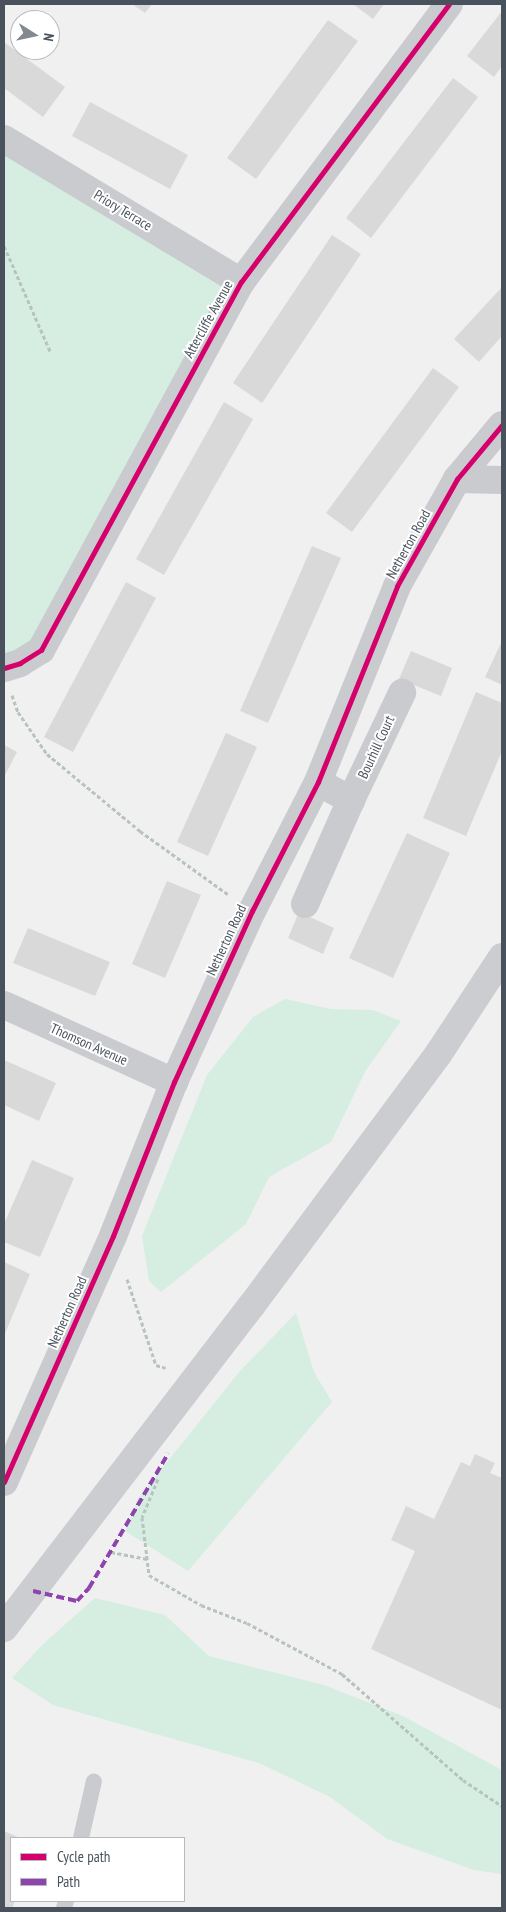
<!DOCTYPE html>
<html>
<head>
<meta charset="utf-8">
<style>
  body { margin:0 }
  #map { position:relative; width:506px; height:1912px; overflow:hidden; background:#f0f0f0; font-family:"PT Sans Narrow",sans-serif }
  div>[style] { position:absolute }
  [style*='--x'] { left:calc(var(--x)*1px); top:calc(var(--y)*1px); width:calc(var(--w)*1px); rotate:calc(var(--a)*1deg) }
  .green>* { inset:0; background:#d5eee1 }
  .building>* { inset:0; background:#d9d9da }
  .path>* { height:3px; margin-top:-1.5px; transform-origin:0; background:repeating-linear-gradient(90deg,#b8c3c0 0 4px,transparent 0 6.5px) }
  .lane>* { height:16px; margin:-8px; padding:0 8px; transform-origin:8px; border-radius:8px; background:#cacbce }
  .street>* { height:28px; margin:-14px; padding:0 14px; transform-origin:14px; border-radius:14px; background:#cacbce }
  .secondary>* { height:28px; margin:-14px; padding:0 14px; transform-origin:14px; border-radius:14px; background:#cbcdd0 }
  .quiet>* { height:4px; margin-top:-2px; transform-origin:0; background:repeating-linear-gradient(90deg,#8e44ad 0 8px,transparent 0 12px) }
  .cycleway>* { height:5px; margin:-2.5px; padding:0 2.5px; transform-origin:2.5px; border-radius:2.5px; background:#d6006c }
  span { translate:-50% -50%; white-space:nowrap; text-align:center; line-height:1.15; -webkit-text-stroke:4px #fff; paint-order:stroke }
  .street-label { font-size:14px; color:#48515c }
  .frame { position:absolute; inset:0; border:5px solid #48515c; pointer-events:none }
  .legend { position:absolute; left:10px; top:1837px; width:175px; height:65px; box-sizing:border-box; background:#fff; border:1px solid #b6b9be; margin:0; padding:6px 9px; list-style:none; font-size:15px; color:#48515c }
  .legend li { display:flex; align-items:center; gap:10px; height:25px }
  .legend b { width:25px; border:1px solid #b6b9be }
  .north { position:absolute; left:10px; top:10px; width:50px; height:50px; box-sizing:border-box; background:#fff; border:1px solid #b6b9be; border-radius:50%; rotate:100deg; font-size:14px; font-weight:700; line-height:20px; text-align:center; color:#48515c }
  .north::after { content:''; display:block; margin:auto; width:18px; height:22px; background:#838990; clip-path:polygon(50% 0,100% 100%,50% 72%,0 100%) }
</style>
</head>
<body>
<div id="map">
  <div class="green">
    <div style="clip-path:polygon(4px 146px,231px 284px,36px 640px,4px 661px)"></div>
    <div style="clip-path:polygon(285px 999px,331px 1009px,373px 1010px,401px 1021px,366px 1070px,331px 1142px,269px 1177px,246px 1224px,161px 1292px,149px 1281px,142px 1236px,207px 1075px,253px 1017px)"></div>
    <div style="clip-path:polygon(296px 1313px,314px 1372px,332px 1402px,188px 1571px,125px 1531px,139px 1497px,240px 1371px)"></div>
    <div style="clip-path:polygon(95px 1598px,165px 1615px,209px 1656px,324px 1685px,403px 1716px,502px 1770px,502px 1874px,474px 1870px,387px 1839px,330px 1797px,259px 1763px,53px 1705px,12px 1678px,42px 1645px)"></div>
  </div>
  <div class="building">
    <div style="clip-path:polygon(132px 4px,152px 4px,145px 13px)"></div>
    <div style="clip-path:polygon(353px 4px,384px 4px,373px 19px)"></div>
    <div style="clip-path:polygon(502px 11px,502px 66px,494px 77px,467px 56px)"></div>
    <div style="clip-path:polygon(328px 20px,358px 41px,256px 179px,227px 158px)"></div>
    <div style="clip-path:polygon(4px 42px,65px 87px,43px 117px,4px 88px)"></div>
    <div style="clip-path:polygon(453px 78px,478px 97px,371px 238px,346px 218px)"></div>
    <div style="clip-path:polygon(90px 102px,188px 155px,170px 189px,72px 136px)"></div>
    <div style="clip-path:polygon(332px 235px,361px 254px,262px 403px,233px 383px)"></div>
    <div style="clip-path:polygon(502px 287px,502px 336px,479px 362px,454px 339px)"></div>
    <div style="clip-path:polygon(433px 368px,459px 387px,352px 532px,326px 513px)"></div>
    <div style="clip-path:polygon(224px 402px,253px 419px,164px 575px,136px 559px)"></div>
    <div style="clip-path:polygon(312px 546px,341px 558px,268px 723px,240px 711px)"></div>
    <div style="clip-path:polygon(126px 582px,156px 598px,73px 752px,44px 737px)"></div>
    <div style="clip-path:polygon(502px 641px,502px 685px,485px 677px)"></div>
    <div style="clip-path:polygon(411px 651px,452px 668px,441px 696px,399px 679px)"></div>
    <div style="clip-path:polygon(476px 692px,502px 703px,502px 751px,466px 836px,423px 818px)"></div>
    <div style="clip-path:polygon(226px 733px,257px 747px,208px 856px,177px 842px)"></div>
    <div style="clip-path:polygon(4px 745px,17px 752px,4px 777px)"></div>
    <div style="clip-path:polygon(407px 833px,450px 853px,393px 978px,349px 958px)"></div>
    <div style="clip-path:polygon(167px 881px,201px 895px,165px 978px,132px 964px)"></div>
    <div style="clip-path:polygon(299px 912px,334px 928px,323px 954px,288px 938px)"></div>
    <div style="clip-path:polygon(28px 928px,110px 962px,95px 996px,13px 963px)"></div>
    <div style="clip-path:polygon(4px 1060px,56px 1083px,39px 1121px,4px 1105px)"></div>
    <div style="clip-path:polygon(32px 1160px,74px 1178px,40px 1257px,4px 1242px,4px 1224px)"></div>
    <div style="clip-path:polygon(4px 1262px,30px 1274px,4px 1336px)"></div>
    <div style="clip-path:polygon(475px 1454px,495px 1463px,490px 1473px,502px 1478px,502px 1710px,371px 1649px,415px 1551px,391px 1540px,406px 1506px,434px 1519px,461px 1462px,470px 1466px)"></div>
    <div style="clip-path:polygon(4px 1831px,20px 1838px,11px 1838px,11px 1901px,15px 1901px,12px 1908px,4px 1908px)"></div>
  </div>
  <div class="path">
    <div style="--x:4;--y:246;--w:115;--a:66.3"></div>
    <div style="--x:12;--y:695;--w:18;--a:71"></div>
    <div style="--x:18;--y:712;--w:51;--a:55.4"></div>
    <div style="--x:47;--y:754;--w:121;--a:39.6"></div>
    <div style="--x:140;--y:831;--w:110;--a:35.7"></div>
    <div style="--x:127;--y:1279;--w:91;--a:71.4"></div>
    <div style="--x:156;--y:1365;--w:10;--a:17"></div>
    <div style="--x:158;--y:1479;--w:41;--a:112.8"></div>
    <div style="--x:142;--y:1517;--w:58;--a:83.1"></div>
    <div style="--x:149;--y:1575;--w:60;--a:30"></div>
    <div style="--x:201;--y:1605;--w:49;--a:21.4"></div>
    <div style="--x:247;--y:1623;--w:108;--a:28.2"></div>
    <div style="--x:342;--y:1674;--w:161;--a:41.2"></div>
    <div style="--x:463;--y:1780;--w:47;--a:33.7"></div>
    <div style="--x:111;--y:1552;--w:37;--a:11"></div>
  </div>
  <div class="lane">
    <div style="--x:81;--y:1838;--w:58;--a:-77.2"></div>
    <div style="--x:64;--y:1908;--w:7;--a:-74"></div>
  </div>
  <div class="street">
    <div style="--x:4;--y:139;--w:277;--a:31.1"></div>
    <div style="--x:457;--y:479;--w:45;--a:1.3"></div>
    <div style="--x:4;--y:668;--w:17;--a:-17"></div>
    <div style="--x:20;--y:663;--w:25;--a:-32"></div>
    <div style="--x:41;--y:650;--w:419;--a:-61.5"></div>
    <div style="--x:241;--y:282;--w:347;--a:-53.2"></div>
    <div style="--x:318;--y:782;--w:38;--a:29"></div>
    <div style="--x:351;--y:800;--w:119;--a:-64.5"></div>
    <div style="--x:305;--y:904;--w:114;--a:-66.1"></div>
    <div style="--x:4;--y:1005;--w:187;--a:24.4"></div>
    <div style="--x:4;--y:1482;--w:269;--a:-66.1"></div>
    <div style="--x:113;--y:1236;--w:166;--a:-68.4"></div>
    <div style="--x:174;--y:1082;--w:188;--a:-65.5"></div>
    <div style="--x:252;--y:911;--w:145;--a:-62.9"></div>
    <div style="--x:318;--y:782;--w:211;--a:-68"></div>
    <div style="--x:397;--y:586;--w:123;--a:-60.7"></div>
    <div style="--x:457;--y:479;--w:70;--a:-50.2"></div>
  </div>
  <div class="secondary">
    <div style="--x:4;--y:1628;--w:407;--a:-52.5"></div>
    <div style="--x:252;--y:1305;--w:314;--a:-53.4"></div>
    <div style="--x:439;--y:1053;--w:115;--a:-56.7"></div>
  </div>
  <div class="quiet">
    <div style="--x:33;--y:1591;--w:45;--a:12.8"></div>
    <div style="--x:77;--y:1601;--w:18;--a:-47"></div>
    <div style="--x:89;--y:1588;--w:156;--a:-59.5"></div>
  </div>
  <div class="cycleway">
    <div style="--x:4;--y:668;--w:17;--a:-17"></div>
    <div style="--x:20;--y:663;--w:25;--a:-32"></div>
    <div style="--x:41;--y:650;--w:419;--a:-61.5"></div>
    <div style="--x:241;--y:282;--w:347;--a:-53.2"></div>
    <div style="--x:4;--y:1482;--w:269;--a:-66.1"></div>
    <div style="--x:113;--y:1236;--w:166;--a:-68.4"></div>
    <div style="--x:174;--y:1082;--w:188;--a:-65.5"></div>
    <div style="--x:252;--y:911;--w:145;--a:-62.9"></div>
    <div style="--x:318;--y:782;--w:211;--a:-68"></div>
    <div style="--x:397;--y:586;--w:123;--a:-60.7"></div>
    <div style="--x:457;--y:479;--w:70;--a:-50.2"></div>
  </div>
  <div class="street-label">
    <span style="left:123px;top:210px;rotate:31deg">Priory Terrace</span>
    <span style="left:208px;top:319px;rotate:-61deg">Attercliffe Avenue</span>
    <span style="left:408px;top:544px;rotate:-61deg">Netherton Road</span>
    <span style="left:376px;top:747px;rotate:-65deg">Bourhill Court</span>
    <span style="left:226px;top:940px;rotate:-65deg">Netherton Road</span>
    <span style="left:89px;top:1044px;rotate:24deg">Thomson Avenue</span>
    <span style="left:67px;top:1312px;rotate:-66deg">Netherton Road</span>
  </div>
  <div class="frame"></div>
  <ul class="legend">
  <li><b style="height:6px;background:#d6006c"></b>Cycle path</li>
  <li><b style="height:6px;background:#8e44ad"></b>Path</li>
  </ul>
  <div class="north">N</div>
</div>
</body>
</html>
